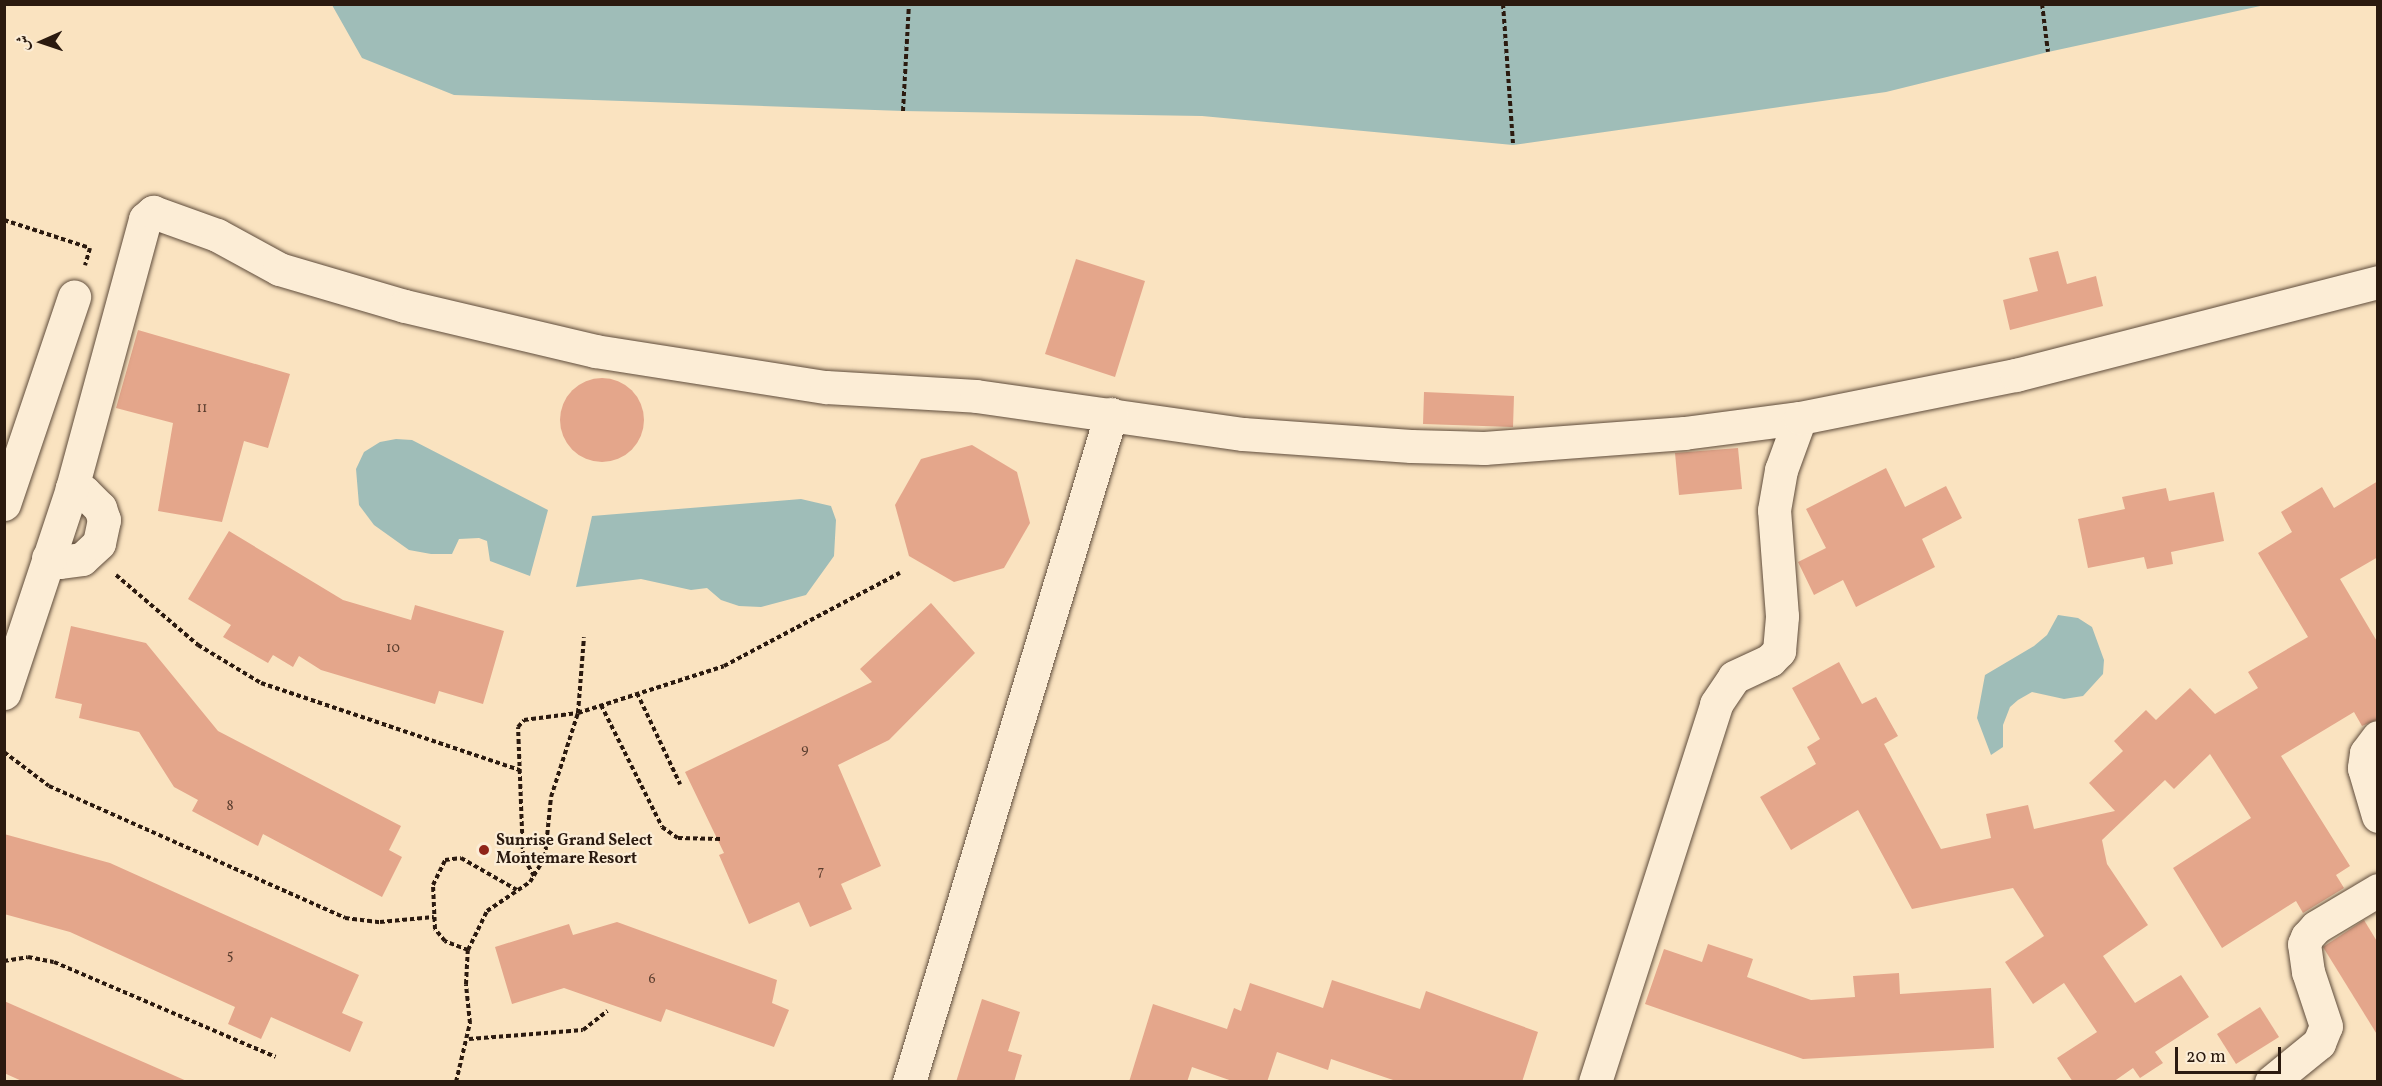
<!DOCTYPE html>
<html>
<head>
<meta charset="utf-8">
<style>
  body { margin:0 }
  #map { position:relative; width:2382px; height:1086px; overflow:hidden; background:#fae3c0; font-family:Vollkorn,Amiri,serif }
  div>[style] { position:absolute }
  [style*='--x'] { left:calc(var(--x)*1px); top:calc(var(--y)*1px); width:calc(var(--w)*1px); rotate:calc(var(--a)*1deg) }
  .water>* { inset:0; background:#9fbdb8 }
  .building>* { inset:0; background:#e4a68b }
  .round { border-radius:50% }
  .path>* { height:4px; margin-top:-2px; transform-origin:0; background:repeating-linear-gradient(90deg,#2b1a0f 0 4.5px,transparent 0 7.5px) }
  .roads { filter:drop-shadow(0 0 2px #5f4c3b) drop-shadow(0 0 2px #5f4c3b) }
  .minor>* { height:33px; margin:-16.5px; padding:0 16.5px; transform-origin:16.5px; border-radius:16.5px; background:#fcedd6 }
  .dots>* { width:16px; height:16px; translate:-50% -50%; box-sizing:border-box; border:3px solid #fcedd6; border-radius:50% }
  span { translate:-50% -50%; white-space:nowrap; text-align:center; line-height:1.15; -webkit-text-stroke:4.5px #fcedd6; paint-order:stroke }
  .number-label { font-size:14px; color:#593d2e }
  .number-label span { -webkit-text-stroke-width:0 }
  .poi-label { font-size:16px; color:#2b1a0f; font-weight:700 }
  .left { translate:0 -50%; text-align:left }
  .frame { position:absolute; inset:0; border:6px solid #2b1a0f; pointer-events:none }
  .north { position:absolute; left:12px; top:12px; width:60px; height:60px; -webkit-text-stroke:4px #fcedd6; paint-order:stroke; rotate:267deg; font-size:16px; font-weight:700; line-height:24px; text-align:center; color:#2b1a0f }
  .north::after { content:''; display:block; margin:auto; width:21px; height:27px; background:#2b1a0f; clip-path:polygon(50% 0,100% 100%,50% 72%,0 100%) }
  .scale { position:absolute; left:2175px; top:1047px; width:106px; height:27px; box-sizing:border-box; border:3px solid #2b1a0f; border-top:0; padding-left:8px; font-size:18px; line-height:21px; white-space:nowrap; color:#2b1a0f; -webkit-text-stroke:4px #fcedd6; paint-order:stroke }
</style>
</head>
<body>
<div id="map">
  <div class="water">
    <div style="clip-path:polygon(332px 5px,331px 5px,2265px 5px,2048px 52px,1886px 92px,1513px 145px,1202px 116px,903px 111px,454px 95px,362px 58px)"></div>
    <div style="clip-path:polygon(396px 439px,412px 440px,548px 510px,530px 576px,490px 561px,487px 541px,479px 538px,459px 539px,452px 554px,431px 554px,409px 550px,374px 525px,359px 505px,356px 469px,364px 452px,380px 442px)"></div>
    <div style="clip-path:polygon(801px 499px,831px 506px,836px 520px,834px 556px,806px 595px,761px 607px,739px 606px,721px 600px,707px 588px,691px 590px,641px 579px,576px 587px,592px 516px)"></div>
    <div style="clip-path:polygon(2058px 615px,2078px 618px,2092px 627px,2104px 660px,2103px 674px,2083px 696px,2064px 699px,2032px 692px,2018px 700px,2010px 707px,2003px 725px,2003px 747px,1991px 755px,1977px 718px,1985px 675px,2034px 646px,2047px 635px)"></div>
  </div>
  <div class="building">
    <div style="clip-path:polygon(2058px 251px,2067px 284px,2096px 276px,2103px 306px,2010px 330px,2003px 300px,2038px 291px,2029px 258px)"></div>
    <div style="clip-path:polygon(1076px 259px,1145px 281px,1115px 377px,1045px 354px)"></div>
    <div style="clip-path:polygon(138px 330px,290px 374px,268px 448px,244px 441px,222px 522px,158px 511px,173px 423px,116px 408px)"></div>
    <div class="round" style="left:560px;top:378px;width:84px;height:84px"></div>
    <div style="clip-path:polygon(1424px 392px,1514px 396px,1513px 427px,1423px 424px)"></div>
    <div style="clip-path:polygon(972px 445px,1017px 472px,1030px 523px,1004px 568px,954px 582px,909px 556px,895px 505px,921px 459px)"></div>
    <div style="clip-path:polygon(1738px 448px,1742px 489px,1679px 495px,1675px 453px)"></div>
    <div style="clip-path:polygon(1886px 468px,1905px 507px,1946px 486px,1962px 518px,1922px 539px,1935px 567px,1856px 607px,1843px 580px,1814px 595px,1798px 562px,1826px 548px,1806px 509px)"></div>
    <div style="clip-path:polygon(2378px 481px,2378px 557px,2340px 579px,2378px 643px,2378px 719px,2362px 726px,2354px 712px,2281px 756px,2350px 866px,2336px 875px,2344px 888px,2303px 913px,2296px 901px,2222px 948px,2173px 868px,2251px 818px,2210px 754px,2174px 789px,2165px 780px,2102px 840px,2107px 864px,2148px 925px,2103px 956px,2135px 1003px,2181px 975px,2209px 1017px,2155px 1052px,2163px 1063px,2140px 1078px,2133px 1068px,2113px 1082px,2073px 1082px,2057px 1058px,2097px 1032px,2064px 983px,2033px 1004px,2005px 962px,2044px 936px,2013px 888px,1912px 909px,1858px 810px,1791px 850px,1760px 797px,1816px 764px,1807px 747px,1820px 739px,1792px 688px,1839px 662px,1862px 704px,1876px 697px,1898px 736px,1884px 744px,1941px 849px,1991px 838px,1986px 814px,2028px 805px,2034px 829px,2115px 811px,2089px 783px,2123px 751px,2114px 741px,2146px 710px,2156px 720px,2190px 688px,2215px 714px,2258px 688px,2248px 672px,2308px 637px,2258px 553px,2292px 532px,2281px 512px,2322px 487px,2334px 508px)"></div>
    <div style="clip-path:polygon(2166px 488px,2169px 501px,2214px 492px,2224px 541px,2171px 552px,2173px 564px,2147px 569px,2144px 557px,2088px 568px,2078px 519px,2125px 509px,2122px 497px)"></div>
    <div style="clip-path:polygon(229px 531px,343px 600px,411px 620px,415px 605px,504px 631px,483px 704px,439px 691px,435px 704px,321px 670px,299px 656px,293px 667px,273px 655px,268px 663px,223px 637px,231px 625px,188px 599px)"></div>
    <div style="clip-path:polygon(931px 603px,975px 653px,889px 740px,838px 765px,881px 866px,841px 884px,852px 909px,810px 927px,799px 902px,749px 924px,719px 855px,724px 853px,685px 772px,872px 682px,860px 669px)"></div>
    <div style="clip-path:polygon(71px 626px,146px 643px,218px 731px,401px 826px,389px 850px,402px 857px,382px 897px,263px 834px,258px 846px,192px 811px,198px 800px,174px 787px,139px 732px,79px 718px,82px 704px,55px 698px)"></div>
    <div style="clip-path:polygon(4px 834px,110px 863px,359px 975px,342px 1013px,363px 1022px,350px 1052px,271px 1017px,261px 1039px,228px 1024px,235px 1007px,70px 932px,4px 914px)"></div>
    <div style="clip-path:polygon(2364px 920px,2378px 943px,2378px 1036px,2323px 947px)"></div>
    <div style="clip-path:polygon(617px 922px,777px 980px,772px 1003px,789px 1010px,774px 1047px,666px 1009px,661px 1022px,564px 988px,512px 1004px,495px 947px,569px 924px,573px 935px)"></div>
    <div style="clip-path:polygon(1708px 944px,1753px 959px,1747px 977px,1811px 1000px,1855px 997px,1853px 976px,1899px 973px,1900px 994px,1991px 988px,1994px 1048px,1803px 1059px,1645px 1004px,1664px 949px,1702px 962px)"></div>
    <div style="clip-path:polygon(1332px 980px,1420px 1009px,1426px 991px,1538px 1032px,1522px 1082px,1399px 1082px,1331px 1059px,1328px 1070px,1277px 1052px,1267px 1082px,1235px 1082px,1192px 1067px,1187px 1082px,1129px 1082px,1153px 1004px,1227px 1029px,1234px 1008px,1241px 1011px,1250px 983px,1323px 1008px)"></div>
    <div style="clip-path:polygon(982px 999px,1020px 1012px,1008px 1051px,1022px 1055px,1014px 1082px,956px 1082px)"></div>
    <div style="clip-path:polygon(4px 1001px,189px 1082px,24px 1082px,4px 1073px)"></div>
    <div style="clip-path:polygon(2260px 1007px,2279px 1037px,2236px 1064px,2217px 1034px)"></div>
  </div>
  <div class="path">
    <div style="--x:1503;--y:4;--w:141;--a:85.9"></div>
    <div style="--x:2042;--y:4;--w:48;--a:82.9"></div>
    <div style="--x:903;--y:111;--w:107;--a:-86.8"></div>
    <div style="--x:4;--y:220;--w:90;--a:18"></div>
    <div style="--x:90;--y:248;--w:18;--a:106"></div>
    <div style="--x:116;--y:575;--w:108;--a:40.5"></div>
    <div style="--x:198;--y:645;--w:74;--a:31.1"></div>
    <div style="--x:261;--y:683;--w:273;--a:18.6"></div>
    <div style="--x:637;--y:693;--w:101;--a:64.7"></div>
    <div style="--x:601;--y:705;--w:136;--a:63.4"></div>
    <div style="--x:662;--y:827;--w:19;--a:35"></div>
    <div style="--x:678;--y:838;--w:43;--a:1.3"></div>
    <div style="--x:4;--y:752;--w:56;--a:37.1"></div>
    <div style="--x:49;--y:786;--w:324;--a:24"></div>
    <div style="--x:345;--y:918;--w:35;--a:7"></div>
    <div style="--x:380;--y:922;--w:54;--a:-5.3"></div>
    <div style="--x:534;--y:876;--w:23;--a:-119"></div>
    <div style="--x:523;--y:856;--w:129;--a:-92.2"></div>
    <div style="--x:518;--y:727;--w:9;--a:-49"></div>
    <div style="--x:524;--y:720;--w:54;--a:-7.4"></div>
    <div style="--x:578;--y:713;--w:153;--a:-17.8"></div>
    <div style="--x:724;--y:666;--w:199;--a:-27.9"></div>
    <div style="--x:468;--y:950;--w:25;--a:-159"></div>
    <div style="--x:445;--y:941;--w:16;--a:-130"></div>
    <div style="--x:435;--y:929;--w:44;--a:-92.6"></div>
    <div style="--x:433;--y:885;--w:28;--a:-64"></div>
    <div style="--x:445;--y:860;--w:16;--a:-7"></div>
    <div style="--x:461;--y:858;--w:64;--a:29.7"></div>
    <div style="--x:4;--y:961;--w:24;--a:-9"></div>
    <div style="--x:28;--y:957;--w:26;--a:11"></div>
    <div style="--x:54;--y:962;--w:241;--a:23.2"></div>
    <div style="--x:469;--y:1039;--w:114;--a:-4.5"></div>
    <div style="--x:583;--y:1030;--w:31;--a:-38"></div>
    <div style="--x:456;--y:1082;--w:61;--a:-76.7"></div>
    <div style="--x:470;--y:1023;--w:39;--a:-96"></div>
    <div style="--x:466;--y:984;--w:34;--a:-87"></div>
    <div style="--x:468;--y:950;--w:43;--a:-64"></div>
    <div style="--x:487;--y:911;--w:52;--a:-34"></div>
    <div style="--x:530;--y:882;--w:29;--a:-59"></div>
    <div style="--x:545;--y:857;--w:60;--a:-84.3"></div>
    <div style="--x:551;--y:797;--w:88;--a:-72.2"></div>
    <div style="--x:578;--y:713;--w:76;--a:-85.5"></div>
  </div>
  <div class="roads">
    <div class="minor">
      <div style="--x:4;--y:504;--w:219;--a:-71.3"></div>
      <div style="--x:48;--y:558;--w:12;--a:20"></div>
      <div style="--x:59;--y:562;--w:23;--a:-7"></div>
      <div style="--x:82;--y:559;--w:23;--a:-43"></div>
      <div style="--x:99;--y:543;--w:24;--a:-78"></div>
      <div style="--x:104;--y:520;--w:13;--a:-108"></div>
      <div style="--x:100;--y:508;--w:23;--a:-135"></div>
      <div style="--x:84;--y:492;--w:13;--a:-162"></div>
      <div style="--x:4;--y:693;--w:216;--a:-71.6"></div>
      <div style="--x:72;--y:488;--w:279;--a:-74.8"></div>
      <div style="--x:145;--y:219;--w:11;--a:-41"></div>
      <div style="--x:153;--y:212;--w:68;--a:19.8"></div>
      <div style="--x:217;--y:235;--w:71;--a:28.7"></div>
      <div style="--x:279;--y:269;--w:131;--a:16.4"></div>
      <div style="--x:405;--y:306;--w:195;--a:13.3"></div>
      <div style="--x:595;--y:351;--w:234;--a:8.9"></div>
      <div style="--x:826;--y:387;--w:150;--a:3.4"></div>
      <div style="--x:976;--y:396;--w:270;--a:8.1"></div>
      <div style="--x:1243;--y:434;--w:168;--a:4.1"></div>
      <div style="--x:1411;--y:446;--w:73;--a:1.6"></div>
      <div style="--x:1484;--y:448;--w:201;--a:-4.3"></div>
      <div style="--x:1684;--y:433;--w:117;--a:-7.4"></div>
      <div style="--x:2378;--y:737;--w:20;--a:127"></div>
      <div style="--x:2366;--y:753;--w:15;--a:98"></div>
      <div style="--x:2364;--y:768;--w:50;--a:73.7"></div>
      <div style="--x:909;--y:1082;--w:698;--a:-73.17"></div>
      <div style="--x:1595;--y:1082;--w:397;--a:-72.2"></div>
      <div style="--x:1716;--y:704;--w:32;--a:-56"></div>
      <div style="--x:1734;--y:677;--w:40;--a:-25"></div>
      <div style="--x:1770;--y:660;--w:13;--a:-45"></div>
      <div style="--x:1779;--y:651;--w:35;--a:-85"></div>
      <div style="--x:1782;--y:616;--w:106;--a:-94.3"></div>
      <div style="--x:1774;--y:510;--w:41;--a:-80.1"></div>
      <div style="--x:1781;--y:470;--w:55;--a:-69.9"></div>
      <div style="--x:1800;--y:418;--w:220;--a:-11.3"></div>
      <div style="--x:2016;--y:375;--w:374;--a:-14.4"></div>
      <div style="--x:2271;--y:1082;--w:62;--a:-39.1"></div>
      <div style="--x:2319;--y:1043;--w:18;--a:-68"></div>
      <div style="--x:2326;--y:1026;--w:57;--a:-108.4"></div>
      <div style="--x:2308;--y:972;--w:28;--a:-98"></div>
      <div style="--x:2304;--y:944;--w:8;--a:-67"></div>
      <div style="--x:2307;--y:937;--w:13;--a:-48"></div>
      <div style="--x:2316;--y:927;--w:72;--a:-30.8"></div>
    </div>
  </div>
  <div class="dots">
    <div style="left:484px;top:850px;background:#8f2418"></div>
  </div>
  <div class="number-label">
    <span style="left:202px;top:409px">11</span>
    <span style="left:393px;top:649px">10</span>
    <span style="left:805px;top:750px">9</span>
    <span style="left:230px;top:807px">8</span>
    <span style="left:821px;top:872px">7</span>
    <span style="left:230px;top:956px">5</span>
    <span style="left:652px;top:980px">6</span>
  </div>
  <div class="poi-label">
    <span class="left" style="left:496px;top:850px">Sunrise Grand Select<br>Montemare Resort</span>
  </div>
  <div class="frame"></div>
  <div class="north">ش</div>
  <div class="scale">20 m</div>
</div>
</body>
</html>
